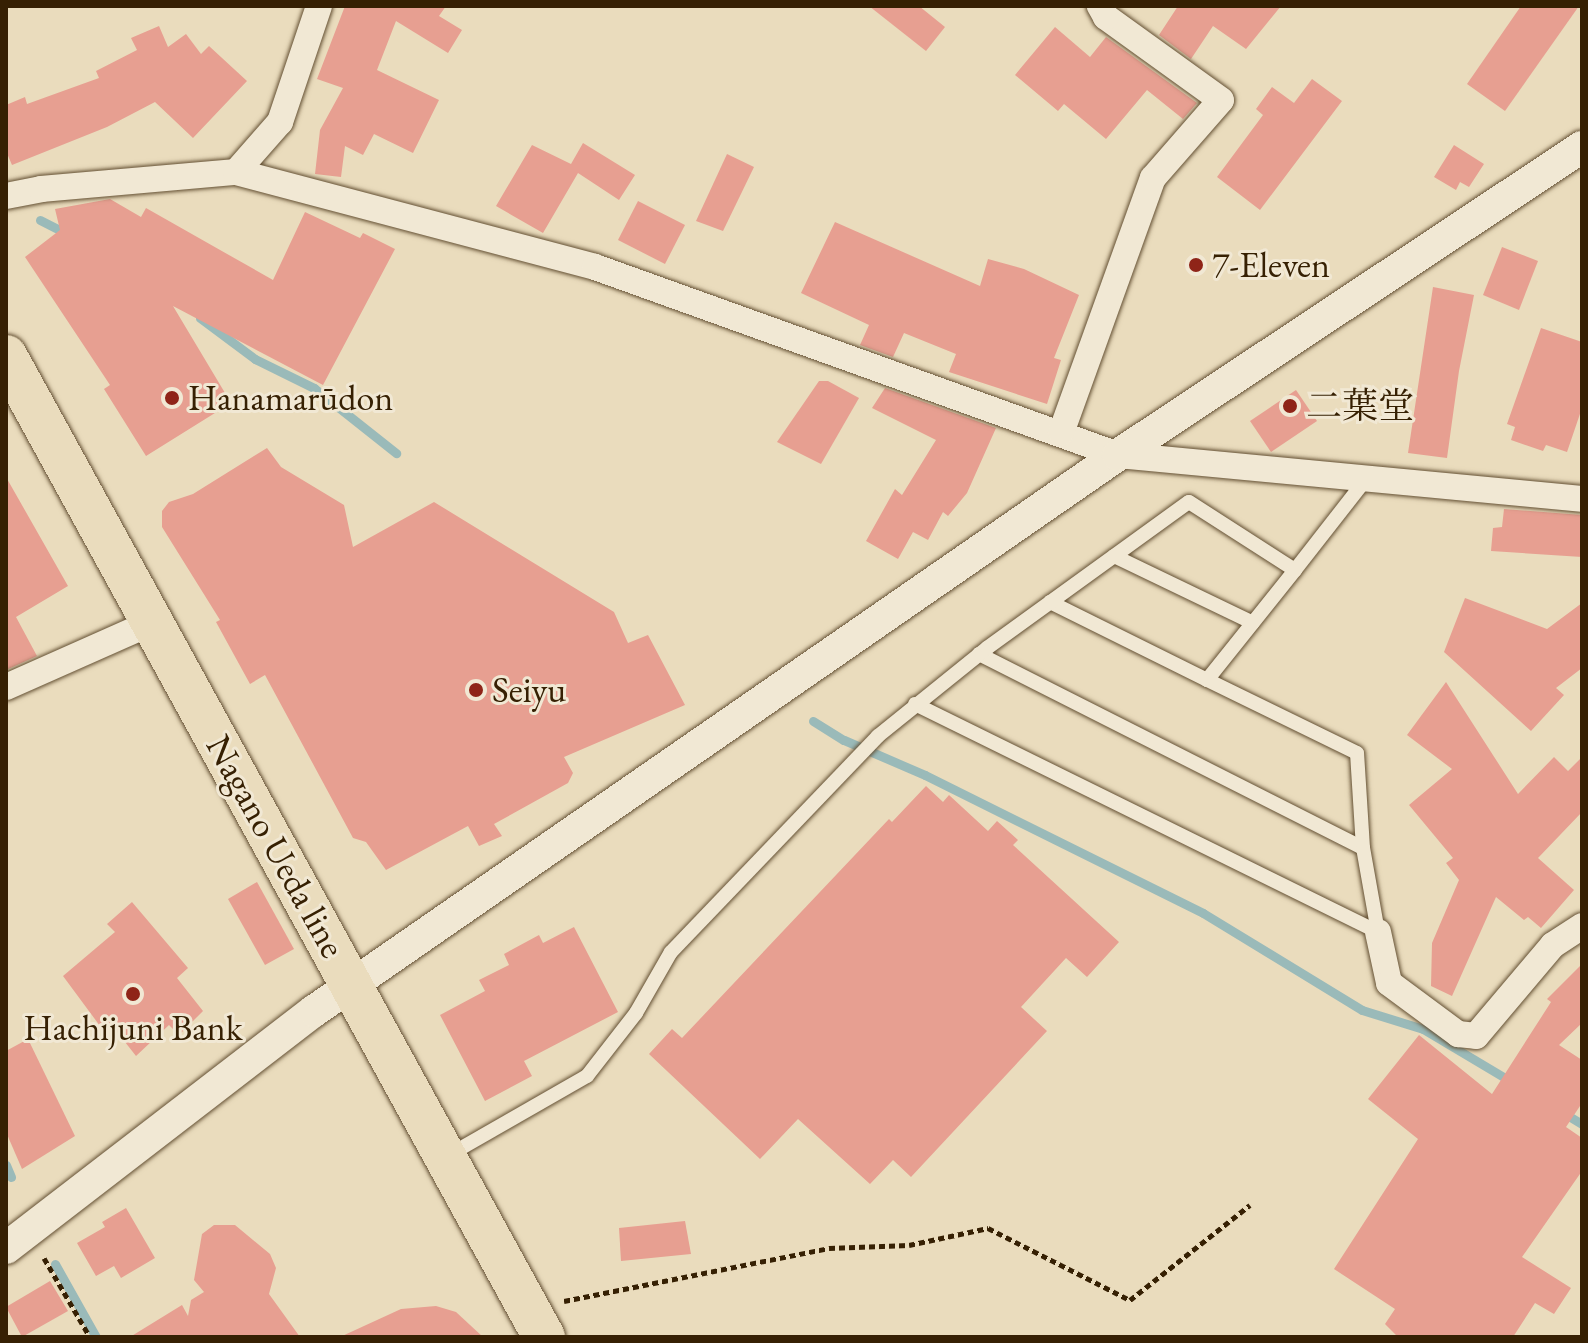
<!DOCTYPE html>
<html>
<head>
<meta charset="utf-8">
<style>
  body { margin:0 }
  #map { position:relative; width:1588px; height:1343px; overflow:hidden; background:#eadcbd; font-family:"EB Garamond","Noto Serif JP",serif }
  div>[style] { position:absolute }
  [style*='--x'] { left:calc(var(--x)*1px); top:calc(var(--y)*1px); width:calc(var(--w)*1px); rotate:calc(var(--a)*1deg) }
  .stream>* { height:9px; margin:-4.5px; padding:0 4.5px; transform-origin:4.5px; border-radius:4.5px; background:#9abab9 }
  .building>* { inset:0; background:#e79f91 }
  .path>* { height:5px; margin-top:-2.5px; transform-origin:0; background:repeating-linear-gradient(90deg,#362003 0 6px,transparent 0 10px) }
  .roads { filter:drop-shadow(0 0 2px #634f32) drop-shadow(0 0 2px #634f32) }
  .service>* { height:14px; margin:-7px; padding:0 7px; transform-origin:7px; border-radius:7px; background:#f1e8d4 }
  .minor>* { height:26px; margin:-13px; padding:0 13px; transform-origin:13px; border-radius:13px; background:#f1e8d4 }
  .tertiary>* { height:32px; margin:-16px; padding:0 16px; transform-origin:16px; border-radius:16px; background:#f1e8d4 }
  .primary>* { height:42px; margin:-21px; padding:0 21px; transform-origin:21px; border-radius:21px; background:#eadcbd }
  .dots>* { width:22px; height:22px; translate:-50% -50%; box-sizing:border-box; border:4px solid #f1e8d4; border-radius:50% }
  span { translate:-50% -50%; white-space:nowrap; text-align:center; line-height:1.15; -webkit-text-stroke:6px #f1e8d4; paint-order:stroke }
  .poi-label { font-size:36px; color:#362003 }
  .left { translate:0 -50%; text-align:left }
  .street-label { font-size:36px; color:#362003 }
  .frame { position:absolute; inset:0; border:8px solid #362003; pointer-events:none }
</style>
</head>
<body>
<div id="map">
  <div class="stream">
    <div style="--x:40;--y:220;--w:33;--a:27"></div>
    <div style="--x:200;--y:318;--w:69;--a:36.7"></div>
    <div style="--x:255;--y:359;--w:66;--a:26.2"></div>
    <div style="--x:314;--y:388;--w:105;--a:38.4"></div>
    <div style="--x:813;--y:721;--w:36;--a:32"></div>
    <div style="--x:844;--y:740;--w:88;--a:23.4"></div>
    <div style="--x:925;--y:775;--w:310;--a:26.4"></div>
    <div style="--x:1203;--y:913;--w:186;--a:31.4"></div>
    <div style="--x:1362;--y:1010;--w:64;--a:17.3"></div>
    <div style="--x:1423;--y:1029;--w:104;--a:30.8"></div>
    <div style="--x:1562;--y:1112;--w:23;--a:31"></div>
    <div style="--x:6;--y:1165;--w:13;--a:67"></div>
    <div style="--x:55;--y:1264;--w:84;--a:60.7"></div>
  </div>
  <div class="building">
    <div style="clip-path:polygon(345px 6px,446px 6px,439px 16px,462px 30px,448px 53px,396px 21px,377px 70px,439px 100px,413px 153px,374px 134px,363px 155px,345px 146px,341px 177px,315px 174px,320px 130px,343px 88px,317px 79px)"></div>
    <div style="clip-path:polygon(869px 6px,919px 6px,945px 27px,926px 51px)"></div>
    <div style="clip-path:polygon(1178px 6px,1281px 6px,1246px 49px,1213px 26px,1191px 59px,1159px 35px)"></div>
    <div style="clip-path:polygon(1521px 6px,1579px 6px,1505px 111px,1467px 84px)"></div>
    <div style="clip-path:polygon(159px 26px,168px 47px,186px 34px,201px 54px,209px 46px,247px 81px,193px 138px,155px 102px,107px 127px,12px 165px,6px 151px,6px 105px,25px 97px,27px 104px,99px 78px,96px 71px,137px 50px,131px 38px)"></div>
    <div style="clip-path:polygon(1055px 27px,1090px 57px,1106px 37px,1197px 103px,1183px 119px,1147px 90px,1106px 139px,1064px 104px,1058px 111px,1015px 75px)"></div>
    <div style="clip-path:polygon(1312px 79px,1342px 101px,1260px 210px,1217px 177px,1263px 115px,1256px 109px,1272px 87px,1294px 103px)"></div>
    <div style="clip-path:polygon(583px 143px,635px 175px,619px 200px,578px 173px,543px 233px,496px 206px,532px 145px,571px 164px)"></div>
    <div style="clip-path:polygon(1454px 145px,1484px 164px,1469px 187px,1460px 182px,1456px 190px,1434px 177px)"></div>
    <div style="clip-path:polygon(727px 154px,754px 167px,723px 231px,696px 221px)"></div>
    <div style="clip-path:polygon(110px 199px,141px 217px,146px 208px,273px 280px,305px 212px,360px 238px,363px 233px,395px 249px,323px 385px,173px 306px,231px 403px,146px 456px,104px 389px,110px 385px,25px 257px,60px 230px,55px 209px)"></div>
    <div style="clip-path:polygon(638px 201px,685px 225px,665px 264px,618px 240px)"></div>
    <div style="clip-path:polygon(835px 222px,980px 286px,988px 259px,1024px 269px,1079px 295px,1054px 358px,1061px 360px,1047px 404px,949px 372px,956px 354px,904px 333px,893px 357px,860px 345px,869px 325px,801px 293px)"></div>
    <div style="clip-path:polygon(1502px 247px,1538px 261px,1519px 310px,1483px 295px)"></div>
    <div style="clip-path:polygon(1433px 287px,1474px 295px,1459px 371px,1447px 458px,1408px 453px)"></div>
    <div style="clip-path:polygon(1541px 328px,1582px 342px,1582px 408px,1567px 452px,1546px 445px,1543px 451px,1511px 440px,1515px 427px,1507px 424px)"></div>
    <div style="clip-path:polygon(819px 381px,828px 381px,859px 398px,821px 464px,777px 442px)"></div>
    <div style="clip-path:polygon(885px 388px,996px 428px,967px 493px,948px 516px,943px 512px,928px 540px,913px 532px,898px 559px,866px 541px,895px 489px,902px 495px,936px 440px,872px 408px)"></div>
    <div style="clip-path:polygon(1296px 390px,1317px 421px,1271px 452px,1250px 421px)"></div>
    <div style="clip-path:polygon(267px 448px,281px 467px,344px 505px,353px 547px,434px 502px,614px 612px,628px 643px,648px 635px,685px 705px,564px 757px,573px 773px,568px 783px,494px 824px,502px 836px,479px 846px,468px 826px,386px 870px,366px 842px,353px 838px,265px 675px,250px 684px,216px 622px,220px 620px,162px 527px,162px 511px,169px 502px,193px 494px)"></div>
    <div style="clip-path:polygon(6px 477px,68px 586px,16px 617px,37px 656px,6px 670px)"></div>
    <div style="clip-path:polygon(1504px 509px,1582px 515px,1582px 557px,1491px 551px,1493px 528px,1502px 527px)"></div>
    <div style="clip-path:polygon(1465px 598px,1547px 629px,1582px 603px,1582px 668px,1556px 688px,1564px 695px,1531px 731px,1444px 652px)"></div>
    <div style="clip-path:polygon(1446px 682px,1518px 794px,1554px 757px,1568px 771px,1582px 757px,1582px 812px,1538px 858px,1574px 890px,1541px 928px,1528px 917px,1524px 920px,1496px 897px,1452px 996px,1431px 986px,1432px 943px,1459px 880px,1446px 863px,1453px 858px,1409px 805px,1452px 769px,1407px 735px)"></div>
    <div style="clip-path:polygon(926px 786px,943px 802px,949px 795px,988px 831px,997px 821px,1018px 840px,1013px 845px,1119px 942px,1087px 977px,1066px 958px,1021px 1007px,1047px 1031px,911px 1177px,893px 1160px,870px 1184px,798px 1119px,760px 1159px,649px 1054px,672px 1029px,682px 1038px,889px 819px,892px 822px)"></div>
    <div style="clip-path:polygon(257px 882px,294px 949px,265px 965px,228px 899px)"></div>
    <div style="clip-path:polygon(132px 902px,188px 968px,177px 978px,203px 1011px,179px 1035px,169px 1025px,136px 1056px,110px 1023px,100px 1026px,63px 976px,115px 932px,107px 924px)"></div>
    <div style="clip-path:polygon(574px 927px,618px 1012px,524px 1061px,532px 1076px,485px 1101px,440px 1015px,485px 991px,479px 980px,509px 965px,504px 954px,539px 935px,543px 943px)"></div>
    <div style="clip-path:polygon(1582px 964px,1582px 1023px,1559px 1045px,1582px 1060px,1582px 1103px,1566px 1127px,1582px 1138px,1582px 1171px,1522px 1257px,1571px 1288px,1554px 1314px,1535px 1303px,1513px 1337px,1398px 1337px,1385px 1324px,1395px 1309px,1334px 1269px,1418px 1139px,1368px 1099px,1419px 1035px,1492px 1094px,1551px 1002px,1547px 999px)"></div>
    <div style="clip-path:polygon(28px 1039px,75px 1136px,22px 1169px,6px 1132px,6px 1051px)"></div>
    <div style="clip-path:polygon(126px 1208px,155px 1258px,121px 1278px,114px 1266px,96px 1276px,77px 1243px,105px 1227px,102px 1222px)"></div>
    <div style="clip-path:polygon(685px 1221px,691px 1254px,621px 1261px,619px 1228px)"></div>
    <div style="clip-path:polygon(214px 1225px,235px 1225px,270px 1254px,276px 1268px,269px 1294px,300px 1337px,130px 1337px,182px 1305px,188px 1316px,191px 1300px,204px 1292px,194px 1280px,202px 1234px)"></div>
    <div style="clip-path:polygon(50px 1281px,68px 1311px,22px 1337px,6px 1307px)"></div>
    <div style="clip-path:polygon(436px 1306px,456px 1312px,483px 1337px,340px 1337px,401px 1309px)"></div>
  </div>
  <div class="path">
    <div style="--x:44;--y:1258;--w:91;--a:59.8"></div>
    <div style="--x:564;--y:1301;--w:270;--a:-11.3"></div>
    <div style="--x:829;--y:1248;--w:80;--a:-2.1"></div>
    <div style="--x:909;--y:1245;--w:81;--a:-12.1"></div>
    <div style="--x:988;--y:1228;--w:159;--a:26.9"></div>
    <div style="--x:1130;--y:1300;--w:153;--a:-38.4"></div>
  </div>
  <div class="roads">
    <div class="service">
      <div style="--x:1114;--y:556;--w:154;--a:25.7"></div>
      <div style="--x:1050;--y:602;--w:175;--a:26.4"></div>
      <div style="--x:1207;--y:680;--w:141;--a:-51.3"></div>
      <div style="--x:979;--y:654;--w:430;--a:26.8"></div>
      <div style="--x:1363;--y:848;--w:95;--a:-93.6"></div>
      <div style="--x:1357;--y:753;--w:167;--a:-154"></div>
      <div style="--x:915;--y:704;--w:516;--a:26.22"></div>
      <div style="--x:1378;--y:932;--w:85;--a:-100.1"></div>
      <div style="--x:449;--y:1155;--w:159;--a:-29.8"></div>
      <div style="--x:587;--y:1076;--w:80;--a:-52.1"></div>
      <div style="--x:636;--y:1013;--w:70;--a:-60.2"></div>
      <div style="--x:671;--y:952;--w:299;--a:-46.2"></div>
      <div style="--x:878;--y:736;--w:140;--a:-38.9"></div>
      <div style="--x:987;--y:648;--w:249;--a:-35.9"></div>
      <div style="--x:1189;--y:502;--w:126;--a:32.7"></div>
      <div style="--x:1295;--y:570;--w:115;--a:-52"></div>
    </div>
    <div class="minor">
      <div style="--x:236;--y:172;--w:371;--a:14.8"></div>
      <div style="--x:595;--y:267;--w:556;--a:19.77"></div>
      <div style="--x:1118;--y:455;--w:466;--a:5.4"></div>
      <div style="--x:6;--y:196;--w:36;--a:-11"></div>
      <div style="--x:41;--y:189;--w:196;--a:-5"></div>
      <div style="--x:236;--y:172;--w:67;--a:-48.7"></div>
      <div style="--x:280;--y:122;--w:122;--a:-71.4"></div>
      <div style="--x:1061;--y:433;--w:271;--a:-70.2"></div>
      <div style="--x:1153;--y:178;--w:103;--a:-48.9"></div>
      <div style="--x:1221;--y:100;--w:142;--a:-144.2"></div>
      <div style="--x:1106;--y:17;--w:13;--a:-119"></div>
      <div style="--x:6;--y:687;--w:161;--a:-23.9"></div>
      <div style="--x:1378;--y:932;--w:52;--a:77.8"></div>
      <div style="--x:1389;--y:983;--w:86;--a:36.5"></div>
      <div style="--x:1458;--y:1034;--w:18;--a:6"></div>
      <div style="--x:1476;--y:1036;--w:119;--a:-49.8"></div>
      <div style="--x:1553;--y:945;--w:35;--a:-33"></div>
    </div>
    <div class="tertiary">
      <div style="--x:6;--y:1248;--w:389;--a:-37.6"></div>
      <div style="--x:314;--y:1011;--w:978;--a:-34.67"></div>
      <div style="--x:1118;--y:455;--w:557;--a:-33.58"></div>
    </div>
    <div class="primary">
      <div style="--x:6;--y:356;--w:1119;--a:61.26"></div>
    </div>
  </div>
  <div class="dots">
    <div style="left:1196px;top:265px;background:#8f2418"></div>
    <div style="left:172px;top:398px;background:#8f2418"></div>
    <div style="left:1290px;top:406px;background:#8f2418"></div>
    <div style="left:476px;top:690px;background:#8f2418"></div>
    <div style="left:133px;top:994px;background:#8f2418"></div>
  </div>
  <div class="poi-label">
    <span class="left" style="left:1212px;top:265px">7-Eleven</span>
    <span class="left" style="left:188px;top:398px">Hanamarūdon</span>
    <span class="left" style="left:1306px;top:406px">二葉堂</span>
    <span class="left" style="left:492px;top:690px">Seiyu</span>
    <span style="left:133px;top:1028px">Hachijuni Bank</span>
  </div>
  <div class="street-label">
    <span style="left:276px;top:846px;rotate:61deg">Nagano Ueda line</span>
  </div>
  <div class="frame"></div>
</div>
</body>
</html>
